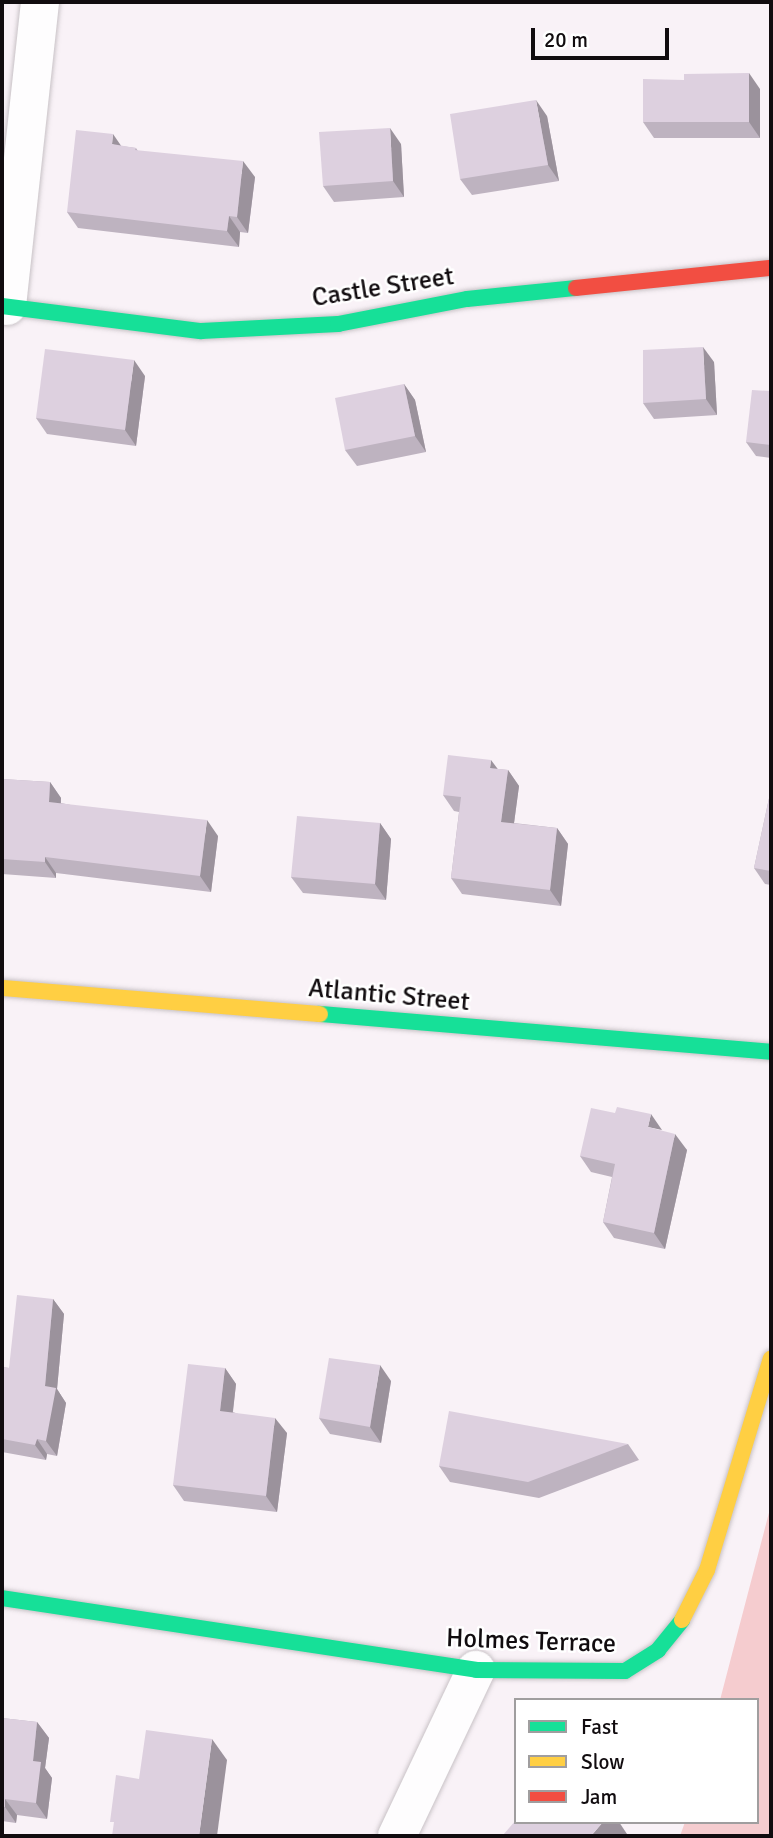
<!DOCTYPE html>
<html>
<head>
<meta charset="utf-8">
<style>
  body { margin:0 }
  #map { position:relative; width:773px; height:1838px; overflow:hidden; background:#f9f2f7; font-family:Signika,sans-serif }
  div>[style] { position:absolute }
  [style*='--x'] { left:calc(var(--x)*1px); top:calc(var(--y)*1px); width:calc(var(--w)*1px); rotate:calc(var(--a)*1deg) }
  .green>* { inset:0; background:#f5cccf }
  .path>* { height:4.5px; margin-top:-2.25px; transform-origin:0; background:repeating-linear-gradient(90deg,#d5d3d4 0 7px,transparent 0 10.5px) }
  .roads { filter:drop-shadow(0 0 2px #c8c2c6) drop-shadow(0 0 2px #c8c2c6) }
  .street>* { height:38px; margin:-19px; padding:0 19px; transform-origin:19px; border-radius:19px; background:#fefdfe }
  .fast>* { height:16px; margin:-8px; padding:0 8px; transform-origin:8px; border-radius:8px; background:#16e098 }
  .slow>* { height:16px; margin:-8px; padding:0 8px; transform-origin:8px; border-radius:8px; background:#ffcf43 }
  .jam>* { height:16px; margin:-8px; padding:0 8px; transform-origin:8px; border-radius:8px; background:#f24e42 }
  .wall>* { inset:0; background:#beb3c0 }
  .shaded-wall>* { inset:0; background:#9b929c }
  .building>* { inset:0; background:#ddd0df }
  span { translate:-50% -50%; white-space:nowrap; text-align:center; line-height:1.15; -webkit-text-stroke:5px #fff; paint-order:stroke }
  .street-label { font-size:26px; color:#110c0f }
  .frame { position:absolute; inset:0; border:4px solid #110c0f; pointer-events:none }
  .legend { position:absolute; left:514px; top:1698px; width:245px; height:126px; box-sizing:border-box; background:#fff; border:2px solid #a09e9f; margin:0; padding:9px 12px; list-style:none; font-size:21px; color:#110c0f }
  .legend li { display:flex; align-items:center; gap:14px; height:35px }
  .legend b { width:35px; border:2px solid #a09e9f }
  .scale { position:absolute; left:531px; top:28px; width:138px; height:32px; box-sizing:border-box; border:4px solid #110c0f; border-top:0; padding-left:9px; font-size:21px; line-height:24px; white-space:nowrap; color:#110c0f; -webkit-text-stroke:5px #fff; paint-order:stroke }
</style>
</head>
<body>
<div id="map">
  <div class="green">
    <div style="clip-path:polygon(771px 1505px,771px 1836px,680px 1836px,685px 1822px,757px 1822px,757px 1700px,720px 1700px)"></div>
  </div>
  <div class="path">
    <div style="--x:770;--y:1836;--w:3;--a:-72"></div>
  </div>
  <div class="roads">
    <div class="street">
      <div style="--x:7;--y:306;--w:306;--a:-83.8"></div>
      <div style="--x:397;--y:1836;--w:184;--a:-64.6"></div>
    </div>
    <div class="fast">
      <div style="--x:2;--y:306;--w:201;--a:7.2"></div>
      <div style="--x:201;--y:331;--w:137;--a:-2.9"></div>
      <div style="--x:338;--y:324;--w:131;--a:-11"></div>
      <div style="--x:467;--y:299;--w:110;--a:-5.8"></div>
      <div style="--x:320;--y:1014;--w:453;--a:4.8"></div>
      <div style="--x:2;--y:1598;--w:479;--a:8.6"></div>
      <div style="--x:476;--y:1670;--w:149;--a:0.4"></div>
      <div style="--x:625;--y:1671;--w:39;--a:-32"></div>
      <div style="--x:658;--y:1650;--w:38;--a:-51"></div>
    </div>
    <div class="slow">
      <div style="--x:2;--y:988;--w:319;--a:4.7"></div>
      <div style="--x:682;--y:1620;--w:56;--a:-63.4"></div>
      <div style="--x:707;--y:1570;--w:221;--a:-73.2"></div>
    </div>
    <div class="jam">
      <div style="--x:576;--y:288;--w:196;--a:-5.9"></div>
    </div>
  </div>
  <div class="wall">
    <div style="clip-path:polygon(760px 89px,760px 138px,654px 138px,643px 122px)"></div>
    <div style="clip-path:polygon(547px 116px,559px 181px,472px 195px,460px 179px)"></div>
    <div style="clip-path:polygon(401px 144px,404px 197px,334px 202px,323px 186px)"></div>
    <div style="clip-path:polygon(121px 146px,136px 148px,138px 151px,255px 177px,248px 233px,240px 232px,239px 247px,78px 228px,67px 212px)"></div>
    <div style="clip-path:polygon(714px 362px,717px 415px,654px 419px,643px 403px)"></div>
    <div style="clip-path:polygon(145px 376px,136px 446px,47px 434px,36px 418px)"></div>
    <div style="clip-path:polygon(404px 384px,415px 400px,426px 452px,357px 466px,345px 450px)"></div>
    <div style="clip-path:polygon(771px 391px,771px 458px,756px 456px,746px 442px)"></div>
    <div style="clip-path:polygon(498px 769px,508px 770px,519px 786px,514px 823px,557px 828px,568px 844px,561px 906px,462px 894px,451px 878px,459px 812px,454px 811px,443px 795px)"></div>
    <div style="clip-path:polygon(2px 779px,50px 782px,61px 798px,61px 803px,218px 836px,211px 892px,56px 873px,56px 878px,2px 874px)"></div>
    <div style="clip-path:polygon(771px 789px,771px 885px,765px 884px,754px 868px)"></div>
    <div style="clip-path:polygon(380px 823px,391px 839px,386px 900px,303px 893px,291px 877px)"></div>
    <div style="clip-path:polygon(662px 1131px,687px 1150px,665px 1249px,614px 1238px,603px 1222px,612px 1177px,591px 1172px,580px 1156px)"></div>
    <div style="clip-path:polygon(53px 1299px,64px 1314px,57px 1389px,66px 1403px,57px 1456px,47px 1454px,46px 1460px,2px 1452px,2px 1367px,9px 1368px)"></div>
    <div style="clip-path:polygon(225px 1368px,236px 1384px,233px 1412px,287px 1433px,277px 1512px,184px 1501px,173px 1485px)"></div>
    <div style="clip-path:polygon(391px 1381px,381px 1443px,330px 1434px,319px 1418px)"></div>
    <div style="clip-path:polygon(628px 1444px,639px 1460px,539px 1498px,450px 1482px,439px 1466px)"></div>
    <div style="clip-path:polygon(2px 1718px,37px 1722px,49px 1738px,45px 1768px,52px 1778px,47px 1819px,17px 1815px,16px 1823px,2px 1821px)"></div>
  </div>
  <div class="shaded-wall">
    <div style="clip-path:polygon(749px 73px,760px 89px,760px 138px,749px 122px)"></div>
    <div style="clip-path:polygon(536px 100px,547px 116px,559px 181px,548px 165px)"></div>
    <div style="clip-path:polygon(390px 128px,401px 144px,404px 197px,393px 181px)"></div>
    <div style="clip-path:polygon(113px 134px,124px 150px,112px 144px)"></div>
    <div style="clip-path:polygon(243px 161px,255px 177px,248px 233px,237px 217px)"></div>
    <div style="clip-path:polygon(229px 216px,240px 232px,239px 247px,227px 231px)"></div>
    <div style="clip-path:polygon(703px 347px,714px 362px,717px 415px,706px 399px)"></div>
    <div style="clip-path:polygon(134px 360px,145px 376px,136px 446px,125px 430px)"></div>
    <div style="clip-path:polygon(404px 384px,415px 400px,426px 452px,415px 436px)"></div>
    <div style="clip-path:polygon(491px 760px,503px 776px,490px 768px)"></div>
    <div style="clip-path:polygon(508px 770px,519px 786px,512px 838px,501px 822px)"></div>
    <div style="clip-path:polygon(50px 782px,61px 798px,60px 818px,49px 802px)"></div>
    <div style="clip-path:polygon(207px 820px,218px 836px,211px 892px,200px 876px)"></div>
    <div style="clip-path:polygon(380px 823px,391px 839px,386px 900px,375px 884px)"></div>
    <div style="clip-path:polygon(557px 828px,568px 844px,561px 906px,550px 890px)"></div>
    <div style="clip-path:polygon(45px 857px,56px 873px,56px 878px,45px 862px)"></div>
    <div style="clip-path:polygon(651px 1114px,662px 1130px,648px 1127px)"></div>
    <div style="clip-path:polygon(675px 1134px,687px 1150px,665px 1249px,654px 1233px)"></div>
    <div style="clip-path:polygon(53px 1299px,64px 1314px,57px 1389px,66px 1403px,57px 1456px,46px 1441px,45px 1386px)"></div>
    <div style="clip-path:polygon(380px 1365px,391px 1381px,381px 1443px,370px 1427px)"></div>
    <div style="clip-path:polygon(225px 1368px,236px 1384px,231px 1427px,220px 1411px)"></div>
    <div style="clip-path:polygon(275px 1418px,287px 1433px,277px 1512px,266px 1496px)"></div>
    <div style="clip-path:polygon(37px 1439px,47px 1454px,46px 1460px,35px 1445px)"></div>
    <div style="clip-path:polygon(37px 1722px,49px 1738px,45px 1768px,52px 1778px,47px 1819px,36px 1803px,33px 1761px)"></div>
    <div style="clip-path:polygon(212px 1739px,227px 1760px,217px 1836px,199px 1836px)"></div>
    <div style="clip-path:polygon(5px 1799px,17px 1815px,16px 1823px,5px 1807px)"></div>
    <div style="clip-path:polygon(603px 1822px,619px 1822px,627px 1834px,625px 1836px,591px 1836px)"></div>
  </div>
  <div class="building">
    <div style="clip-path:polygon(749px 73px,749px 122px,643px 122px,643px 79px,684px 80px,684px 74px)"></div>
    <div style="clip-path:polygon(536px 100px,548px 165px,460px 179px,450px 114px)"></div>
    <div style="clip-path:polygon(390px 128px,393px 181px,323px 186px,319px 132px)"></div>
    <div style="clip-path:polygon(76px 130px,113px 134px,112px 144px,136px 148px,135px 150px,243px 161px,237px 217px,229px 216px,227px 231px,67px 212px)"></div>
    <div style="clip-path:polygon(703px 347px,706px 399px,643px 403px,643px 350px)"></div>
    <div style="clip-path:polygon(45px 349px,134px 360px,125px 430px,36px 418px)"></div>
    <div style="clip-path:polygon(404px 384px,415px 436px,345px 450px,335px 398px)"></div>
    <div style="clip-path:polygon(752px 390px,771px 391px,771px 445px,746px 442px)"></div>
    <div style="clip-path:polygon(448px 755px,491px 760px,490px 768px,508px 770px,501px 822px,557px 828px,550px 890px,451px 878px,461px 797px,443px 795px)"></div>
    <div style="clip-path:polygon(2px 779px,50px 782px,49px 802px,207px 820px,200px 876px,45px 857px,45px 862px,2px 859px)"></div>
    <div style="clip-path:polygon(771px 789px,771px 871px,754px 868px)"></div>
    <div style="clip-path:polygon(297px 816px,380px 823px,375px 884px,291px 877px)"></div>
    <div style="clip-path:polygon(617px 1107px,651px 1114px,648px 1127px,675px 1134px,654px 1233px,603px 1222px,615px 1164px,580px 1156px,591px 1108px,615px 1113px)"></div>
    <div style="clip-path:polygon(17px 1295px,53px 1299px,45px 1386px,56px 1388px,46px 1441px,37px 1439px,35px 1445px,2px 1439px,2px 1367px,9px 1368px)"></div>
    <div style="clip-path:polygon(329px 1358px,380px 1365px,370px 1427px,319px 1418px)"></div>
    <div style="clip-path:polygon(188px 1364px,225px 1368px,220px 1411px,275px 1418px,266px 1496px,173px 1485px)"></div>
    <div style="clip-path:polygon(449px 1411px,628px 1444px,528px 1482px,439px 1466px)"></div>
    <div style="clip-path:polygon(2px 1718px,37px 1722px,33px 1761px,41px 1762px,36px 1803px,5px 1799px,5px 1807px,2px 1807px)"></div>
    <div style="clip-path:polygon(146px 1730px,212px 1739px,199px 1836px,112px 1836px,114px 1822px,110px 1822px,116px 1775px,139px 1779px)"></div>
    <div style="clip-path:polygon(516px 1820px,516px 1822px,603px 1822px,591px 1836px,504px 1836px,503px 1835px)"></div>
  </div>
  <div class="street-label">
    <span style="left:383px;top:288px;rotate:-9deg">Castle Street</span>
    <span style="left:389px;top:996px;rotate:5deg">Atlantic Street</span>
    <span style="left:531px;top:1642px;rotate:2deg">Holmes Terrace</span>
  </div>
  <div class="frame"></div>
  <ul class="legend">
  <li><b style="height:9px;background:#16e098"></b>Fast</li>
  <li><b style="height:9px;background:#ffcf43"></b>Slow</li>
  <li><b style="height:9px;background:#f24e42"></b>Jam</li>
  </ul>
  <div class="scale">20 m</div>
</div>
</body>
</html>
